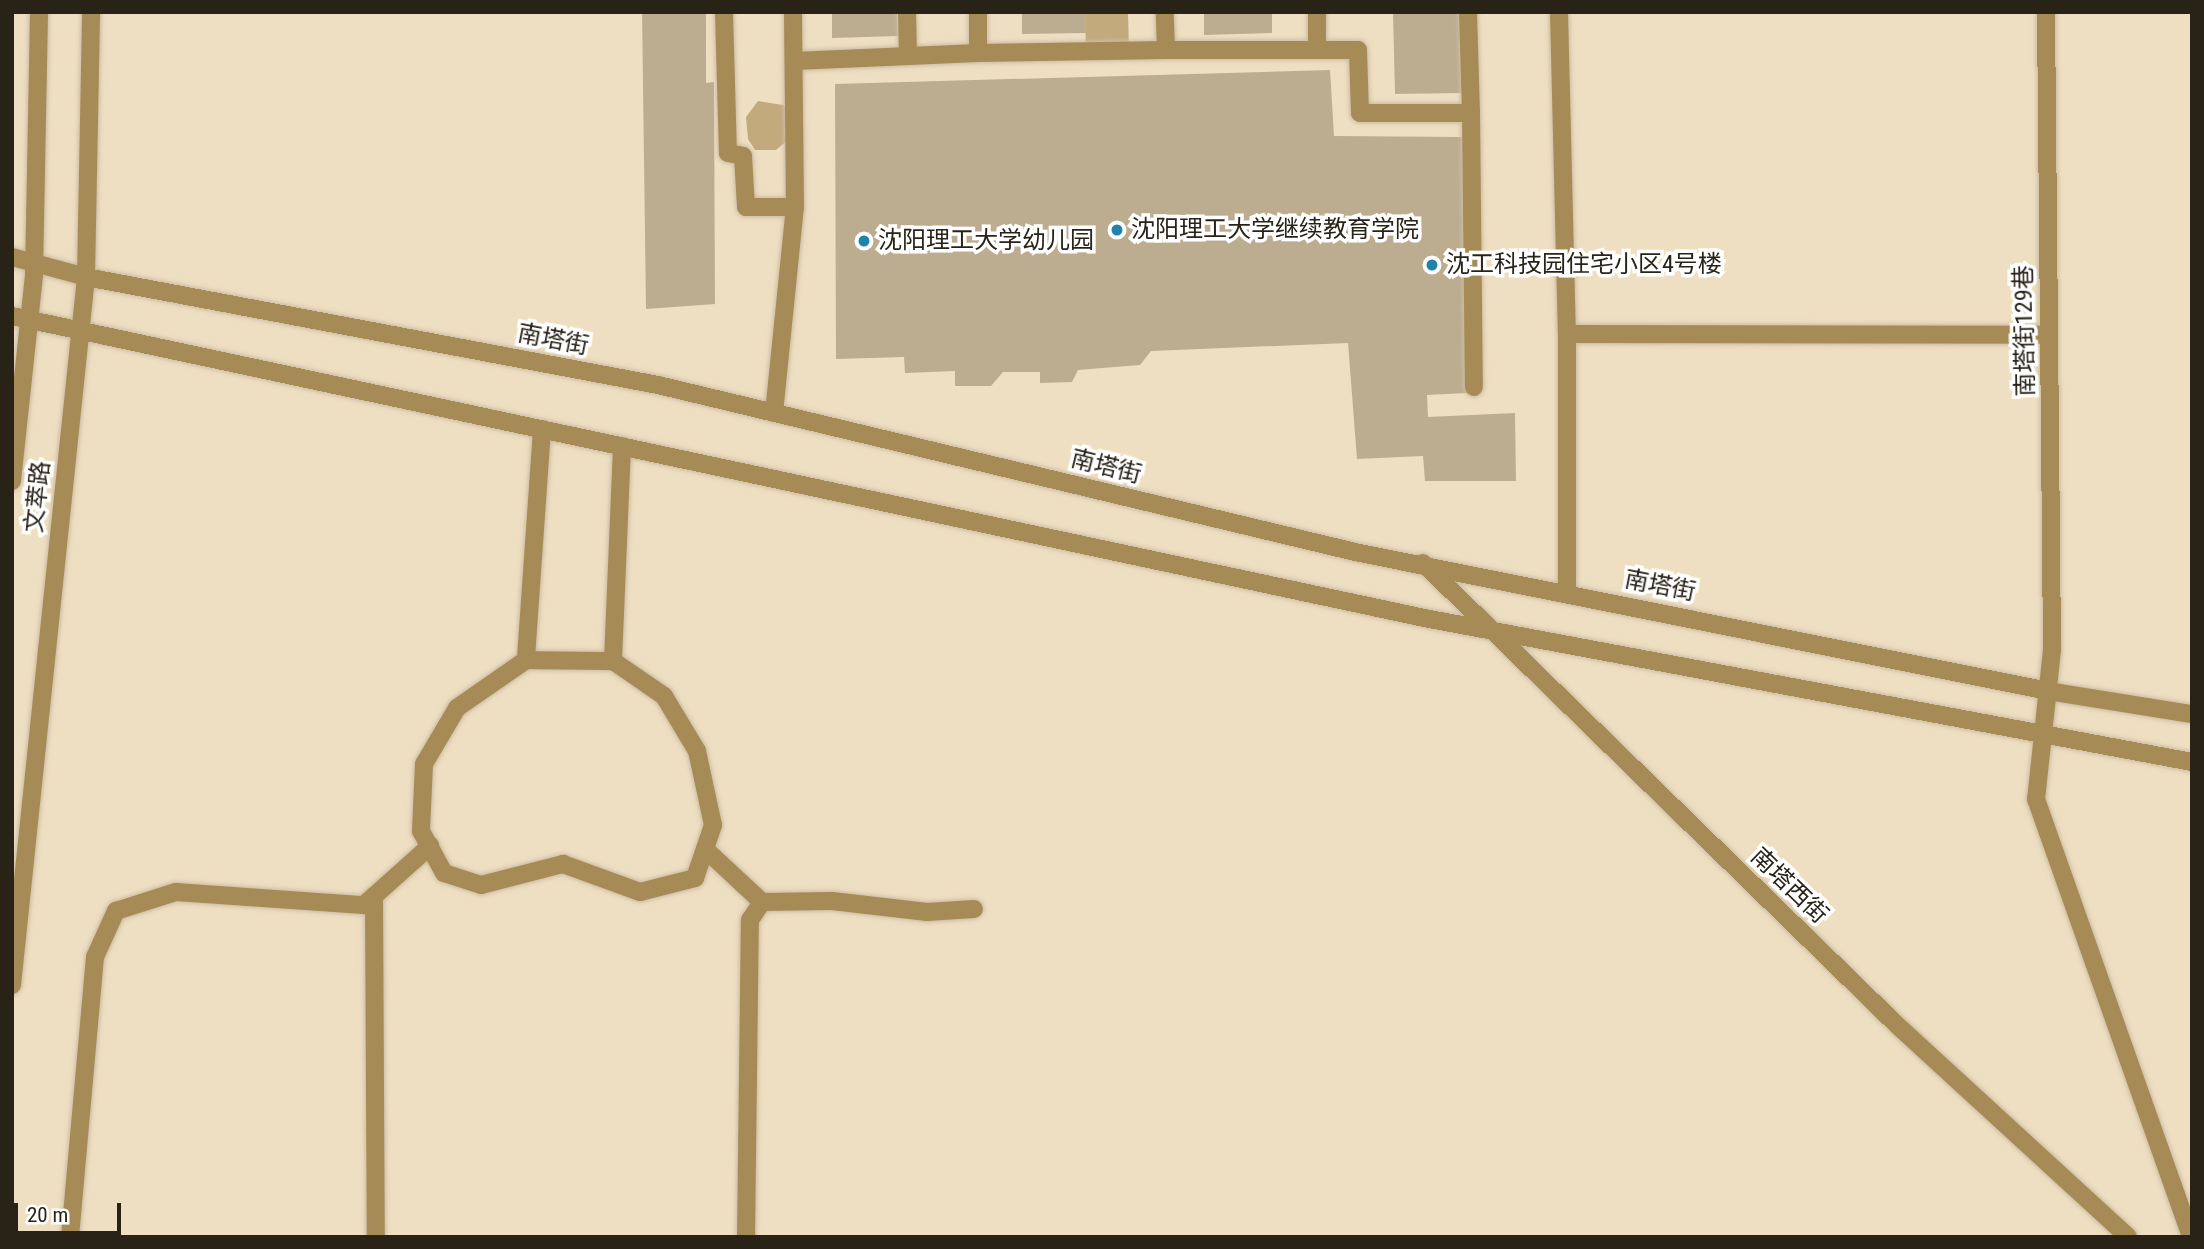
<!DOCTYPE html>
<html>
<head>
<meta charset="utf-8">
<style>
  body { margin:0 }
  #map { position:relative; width:2204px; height:1249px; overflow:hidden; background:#efdfc2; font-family:"Roboto Condensed","Noto Sans SC",sans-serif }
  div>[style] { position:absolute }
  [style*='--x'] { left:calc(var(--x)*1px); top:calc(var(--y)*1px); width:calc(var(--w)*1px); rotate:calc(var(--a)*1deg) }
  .green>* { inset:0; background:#c3aa7c }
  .building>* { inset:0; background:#bcad91 }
  .roads { filter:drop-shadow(0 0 2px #cbbda3) drop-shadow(0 0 2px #cbbda3) }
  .service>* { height:18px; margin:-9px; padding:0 9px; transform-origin:9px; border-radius:9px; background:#a78b57 }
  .minor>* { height:18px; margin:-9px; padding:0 9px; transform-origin:9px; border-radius:9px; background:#a78b57 }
  .tertiary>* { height:18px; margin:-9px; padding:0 9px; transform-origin:9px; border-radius:9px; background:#a78b57 }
  .dots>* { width:19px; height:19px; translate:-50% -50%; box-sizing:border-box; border:4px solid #fff; border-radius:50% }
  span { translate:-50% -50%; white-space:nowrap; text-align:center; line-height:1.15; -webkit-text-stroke:7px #fff; paint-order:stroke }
  .poi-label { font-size:24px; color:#282217 }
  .left { translate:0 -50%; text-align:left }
  .street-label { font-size:24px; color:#282217 }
  .frame { position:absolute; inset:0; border:14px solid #282217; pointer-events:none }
  .scale { position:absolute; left:14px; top:1203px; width:107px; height:32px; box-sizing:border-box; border:4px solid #282217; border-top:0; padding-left:9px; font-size:21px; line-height:24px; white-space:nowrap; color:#282217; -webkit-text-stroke:5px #fff; paint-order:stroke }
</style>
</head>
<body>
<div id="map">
  <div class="green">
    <div style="clip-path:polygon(1085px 12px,1128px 12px,1129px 51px,1086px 51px)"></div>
    <div style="clip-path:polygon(758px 101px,783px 105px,790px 113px,789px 139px,776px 150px,755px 150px,748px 139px,746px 117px)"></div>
  </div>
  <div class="building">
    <div style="clip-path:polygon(642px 12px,706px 12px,706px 83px,714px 82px,715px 304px,646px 309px)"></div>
    <div style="clip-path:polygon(832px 12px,897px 12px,898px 36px,832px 38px)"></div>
    <div style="clip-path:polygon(1022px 12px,1085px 12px,1086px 33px,1022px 34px)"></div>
    <div style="clip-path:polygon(1204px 12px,1272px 12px,1272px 33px,1204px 35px)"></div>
    <div style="clip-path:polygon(1393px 12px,1460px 12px,1462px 93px,1395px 94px)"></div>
    <div style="clip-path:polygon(1330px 70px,1334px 136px,1463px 137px,1467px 393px,1427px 395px,1428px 417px,1515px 413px,1516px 481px,1425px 481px,1423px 456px,1357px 459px,1348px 343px,1151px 351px,1140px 365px,1078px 370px,1072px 382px,1040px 383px,1040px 372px,1003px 372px,991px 386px,955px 386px,955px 371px,905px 373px,904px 357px,836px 359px,835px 84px)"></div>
  </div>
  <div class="roads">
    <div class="service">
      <div style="--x:542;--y:429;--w:232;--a:94"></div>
      <div style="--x:526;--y:660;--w:84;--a:145.2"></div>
      <div style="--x:457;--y:708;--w:65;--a:120.5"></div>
      <div style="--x:424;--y:764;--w:67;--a:92.6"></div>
      <div style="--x:421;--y:831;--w:48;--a:61.3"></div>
      <div style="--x:444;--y:873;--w:39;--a:18"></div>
      <div style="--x:481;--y:885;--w:85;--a:-14.4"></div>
      <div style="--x:563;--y:864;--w:82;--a:20"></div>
      <div style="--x:640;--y:892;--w:57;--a:-14.3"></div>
      <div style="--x:695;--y:878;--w:56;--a:-71.2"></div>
      <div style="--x:713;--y:825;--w:76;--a:-102.2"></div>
      <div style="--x:697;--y:751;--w:64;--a:-121"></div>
      <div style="--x:664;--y:696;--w:62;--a:-145.5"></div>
      <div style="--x:613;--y:661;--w:215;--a:-87.6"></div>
      <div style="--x:526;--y:660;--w:87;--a:0.7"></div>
      <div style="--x:705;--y:849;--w:78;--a:42.9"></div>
      <div style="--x:762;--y:902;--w:70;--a:-0.8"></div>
      <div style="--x:832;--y:901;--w:96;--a:6.6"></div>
      <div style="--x:927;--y:912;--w:47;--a:-3.7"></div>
      <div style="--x:374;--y:896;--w:341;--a:89.7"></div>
      <div style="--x:70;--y:1237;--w:281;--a:-84.9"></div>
      <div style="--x:95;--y:957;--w:51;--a:-65.5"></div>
      <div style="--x:116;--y:911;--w:63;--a:-17.6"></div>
      <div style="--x:176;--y:892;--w:188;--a:4"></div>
      <div style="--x:364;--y:905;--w:89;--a:-41.8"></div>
      <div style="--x:746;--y:1237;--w:317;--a:-89.3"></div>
      <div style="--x:750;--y:920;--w:22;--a:-56"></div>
    </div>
    <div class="minor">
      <div style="--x:724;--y:12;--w:141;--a:88.4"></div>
      <div style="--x:728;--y:153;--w:15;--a:11"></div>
      <div style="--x:743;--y:156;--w:51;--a:86.6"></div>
      <div style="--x:746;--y:207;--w:49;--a:0"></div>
      <div style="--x:907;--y:12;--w:44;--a:88.7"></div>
      <div style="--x:1317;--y:12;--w:38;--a:90"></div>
      <div style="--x:1468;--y:12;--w:101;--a:88.3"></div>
      <div style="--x:1559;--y:12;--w:322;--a:88.6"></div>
      <div style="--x:1567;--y:334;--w:258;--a:90"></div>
      <div style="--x:2046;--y:12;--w:638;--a:89.46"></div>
      <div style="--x:1166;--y:50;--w:192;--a:0"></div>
      <div style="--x:1358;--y:50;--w:63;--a:88.2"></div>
      <div style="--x:1360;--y:113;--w:111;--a:0"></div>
      <div style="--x:1471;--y:113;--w:274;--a:89.4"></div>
      <div style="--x:978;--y:53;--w:188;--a:-0.9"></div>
      <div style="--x:1166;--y:50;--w:38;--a:-92"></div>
      <div style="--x:794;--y:61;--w:184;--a:-2.5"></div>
      <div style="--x:978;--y:53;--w:41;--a:-90"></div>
      <div style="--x:1567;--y:334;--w:482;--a:0.1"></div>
      <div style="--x:774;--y:413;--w:207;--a:-84.2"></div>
      <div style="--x:795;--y:207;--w:195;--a:-90.6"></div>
    </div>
    <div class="tertiary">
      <div style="--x:12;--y:257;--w:77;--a:15.1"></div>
      <div style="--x:86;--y:277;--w:582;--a:10.69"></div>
      <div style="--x:658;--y:385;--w:717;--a:13.47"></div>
      <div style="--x:1355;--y:552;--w:707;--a:11.34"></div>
      <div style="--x:2048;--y:691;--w:146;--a:9.1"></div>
      <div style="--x:12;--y:316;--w:1444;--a:12.07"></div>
      <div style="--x:1424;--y:618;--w:781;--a:10.62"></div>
      <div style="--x:12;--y:481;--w:208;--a:-83.9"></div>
      <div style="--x:34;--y:274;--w:262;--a:-88.9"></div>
      <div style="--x:1423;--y:563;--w:663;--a:44.27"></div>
      <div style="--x:1898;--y:1026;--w:312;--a:42.5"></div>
      <div style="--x:2052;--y:650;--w:150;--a:96.1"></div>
      <div style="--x:2036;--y:799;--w:465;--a:70.5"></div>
      <div style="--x:12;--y:985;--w:712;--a:-84.03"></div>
      <div style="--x:86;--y:277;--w:265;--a:-88.9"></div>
    </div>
  </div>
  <div class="dots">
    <div style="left:1117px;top:230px;background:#2083ae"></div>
    <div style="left:864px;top:241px;background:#2083ae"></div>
    <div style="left:1432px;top:265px;background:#2083ae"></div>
  </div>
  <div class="poi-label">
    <span class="left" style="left:1131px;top:230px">沈阳理工大学继续教育学院</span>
    <span class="left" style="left:878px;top:241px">沈阳理工大学幼儿园</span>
    <span class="left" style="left:1446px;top:265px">沈工科技园住宅小区4号楼</span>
  </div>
  <div class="street-label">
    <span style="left:2025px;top:331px;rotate:-91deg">南塔街129巷</span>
    <span style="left:553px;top:340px;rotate:11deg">南塔街</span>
    <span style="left:1106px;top:467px;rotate:14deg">南塔街</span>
    <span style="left:38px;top:497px;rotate:-84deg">文萃路</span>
    <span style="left:1660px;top:586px;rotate:11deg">南塔街</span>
    <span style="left:1789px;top:886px;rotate:44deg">南塔西街</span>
  </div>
  <div class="frame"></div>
  <div class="scale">20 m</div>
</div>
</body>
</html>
